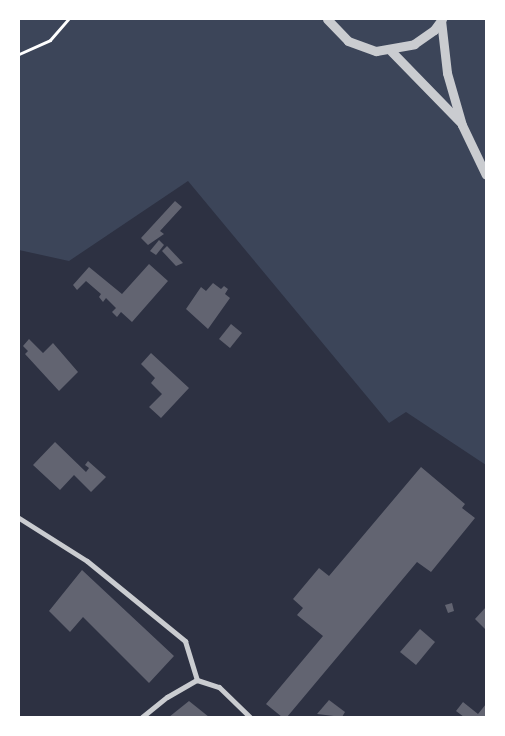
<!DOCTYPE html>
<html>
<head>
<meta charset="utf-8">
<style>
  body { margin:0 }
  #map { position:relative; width:505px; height:736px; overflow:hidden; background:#2d3142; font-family:"Playfair Display",serif }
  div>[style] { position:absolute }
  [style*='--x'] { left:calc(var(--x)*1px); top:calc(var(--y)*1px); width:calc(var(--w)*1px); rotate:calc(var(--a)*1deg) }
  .green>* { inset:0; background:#3c4559 }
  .building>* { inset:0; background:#626471 }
  .path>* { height:3px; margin:-1.5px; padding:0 1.5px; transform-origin:1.5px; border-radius:1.5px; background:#fff }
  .minor>* { height:5px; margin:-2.5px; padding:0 2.5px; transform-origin:2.5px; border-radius:2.5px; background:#caccd0 }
  .tertiary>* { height:9px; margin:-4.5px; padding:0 4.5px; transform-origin:4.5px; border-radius:4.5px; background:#caccd0 }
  span { translate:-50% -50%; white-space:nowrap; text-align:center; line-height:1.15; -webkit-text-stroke:4.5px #fff; paint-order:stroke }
  .frame { position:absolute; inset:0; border:20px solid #fff; pointer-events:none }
</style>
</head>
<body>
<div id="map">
  <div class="green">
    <div style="clip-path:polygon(19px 19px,486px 19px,486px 465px,406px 412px,389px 423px,188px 181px,69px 261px,19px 250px)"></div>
  </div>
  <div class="building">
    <div style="clip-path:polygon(175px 201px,182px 207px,160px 231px,164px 234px,148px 245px,141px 238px)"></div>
    <div style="clip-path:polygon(159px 240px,164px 245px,156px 255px,150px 251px)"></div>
    <div style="clip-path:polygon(167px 246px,183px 263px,176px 266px,162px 251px)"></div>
    <div style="clip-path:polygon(149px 264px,168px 281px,132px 322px,121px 312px,117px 317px,112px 312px,116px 308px,106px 298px,103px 302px,99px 297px,101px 294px,86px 281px,77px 290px,73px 285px,89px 267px,122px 294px)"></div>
    <div style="clip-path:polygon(213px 283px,221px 289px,224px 286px,228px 289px,225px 294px,230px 298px,208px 329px,186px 309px,201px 287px,206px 291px)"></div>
    <div style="clip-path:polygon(231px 324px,242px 333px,230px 348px,219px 339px)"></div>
    <div style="clip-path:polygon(29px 339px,43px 353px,53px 343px,78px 372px,59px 391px,25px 354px,28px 351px,23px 346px)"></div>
    <div style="clip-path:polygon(151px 353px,189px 388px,161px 418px,149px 407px,162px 394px,151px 383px,155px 378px,141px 364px)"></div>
    <div style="clip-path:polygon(55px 442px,86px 472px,89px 468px,85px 465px,88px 461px,106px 477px,91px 492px,74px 475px,60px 490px,33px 465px)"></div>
    <div style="clip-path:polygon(421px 467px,465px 504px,462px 508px,475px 518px,431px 572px,417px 562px,287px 717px,282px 717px,266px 704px,323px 636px,297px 615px,303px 608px,293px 599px,319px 568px,329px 576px)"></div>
    <div style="clip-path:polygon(82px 570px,174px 656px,149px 683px,83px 617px,70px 632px,49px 611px)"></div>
    <div style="clip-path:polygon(452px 603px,454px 611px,448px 613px,445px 605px)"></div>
    <div style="clip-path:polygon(486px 607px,486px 630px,475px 619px)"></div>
    <div style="clip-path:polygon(420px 629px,435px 642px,416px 665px,400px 652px)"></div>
    <div style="clip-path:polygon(329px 700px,345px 712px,342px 717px,317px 714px)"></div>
    <div style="clip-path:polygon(189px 701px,209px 717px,169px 717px)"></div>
    <div style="clip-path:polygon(463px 702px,478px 714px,486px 704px,486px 717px,464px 717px,456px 711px)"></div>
  </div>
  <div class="path">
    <div style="--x:19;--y:54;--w:34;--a:-24"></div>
    <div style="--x:50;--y:40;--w:28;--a:-49"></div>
  </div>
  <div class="minor">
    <div style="--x:19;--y:518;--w:80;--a:32.3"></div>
    <div style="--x:87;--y:561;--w:127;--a:39.2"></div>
    <div style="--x:185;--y:641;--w:41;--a:72.9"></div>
    <div style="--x:197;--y:680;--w:23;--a:18"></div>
    <div style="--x:219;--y:687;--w:43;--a:44.1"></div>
    <div style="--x:142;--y:717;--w:32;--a:-39"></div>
    <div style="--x:167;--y:697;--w:34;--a:-30"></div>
  </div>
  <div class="tertiary">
    <div style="--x:327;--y:19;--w:30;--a:46"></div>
    <div style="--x:348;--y:41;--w:30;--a:20"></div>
    <div style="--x:376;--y:51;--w:39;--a:-10"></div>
    <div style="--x:414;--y:44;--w:24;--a:-35"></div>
    <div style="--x:434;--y:30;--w:14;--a:-54"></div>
    <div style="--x:441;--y:20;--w:53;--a:83.5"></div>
    <div style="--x:447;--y:73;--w:54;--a:73.9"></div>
    <div style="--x:462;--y:125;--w:55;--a:64.4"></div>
    <div style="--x:391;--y:51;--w:99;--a:45.8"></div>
  </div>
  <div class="frame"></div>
</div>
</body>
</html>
